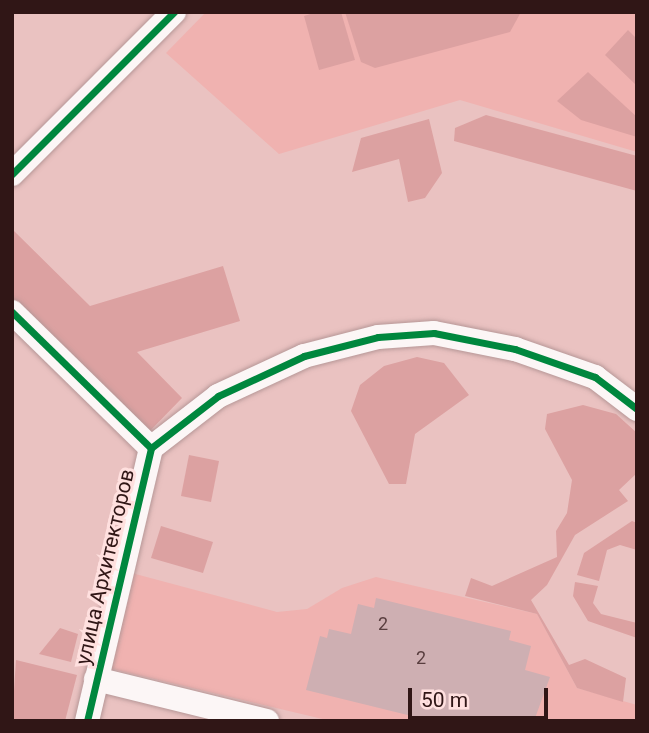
<!DOCTYPE html>
<html>
<head>
<meta charset="utf-8">
<style>
  body { margin:0 }
  #map { position:relative; width:649px; height:733px; overflow:hidden; background:#eac2c1; font-family:Roboto,sans-serif }
  div>[style] { position:absolute }
  [style*='--x'] { left:calc(var(--x)*1px); top:calc(var(--y)*1px); width:calc(var(--w)*1px); rotate:calc(var(--a)*1deg) }
  .built>* { inset:0; background:#f0b2b0 }
  .green>* { inset:0; background:#dca1a1 }
  .building>* { inset:0; background:#ceafb2 }
  .roads { filter:drop-shadow(0 0 2px #b69797) drop-shadow(0 0 2px #b69797) }
  .minor>* { height:24px; margin:-12px; padding:0 12px; transform-origin:12px; border-radius:12px; background:#fcf6f6 }
  .cycleway>* { height:7px; margin:-3.5px; padding:0 3.5px; transform-origin:3.5px; border-radius:3.5px; background:#00873e }
  span { translate:-50% -50%; white-space:nowrap; text-align:center; line-height:1.15; -webkit-text-stroke:6px #ffe0df; paint-order:stroke }
  .number-label { font-size:18px; color:#593e3f }
  .number-label span { -webkit-text-stroke-width:0 }
  .street-label { font-size:21px; color:#301616 }
  .frame { position:absolute; inset:0; border:14px solid #301616; pointer-events:none }
  .scale { position:absolute; left:408px; top:688px; width:140px; height:32px; box-sizing:border-box; border:4px solid #301616; border-top:0; padding-left:9px; font-size:21px; line-height:24px; white-space:nowrap; color:#301616; -webkit-text-stroke:5px #ffe0df; paint-order:stroke }
</style>
</head>
<body>
<div id="map">
  <div class="built">
    <div style="clip-path:polygon(206px 12px,637px 12px,637px 152px,460px 100px,279px 154px,166px 53px)"></div>
    <div style="clip-path:polygon(128px 572px,277px 612px,307px 609px,342px 588px,376px 577px,537px 614px,577px 688px,637px 705px,637px 721px,331px 721px,104px 667px)"></div>
  </div>
  <div class="green">
    <div style="clip-path:polygon(317px 12px,341px 12px,355px 60px,319px 70px,304px 16px)"></div>
    <div style="clip-path:polygon(345px 12px,521px 12px,510px 32px,375px 68px,361px 62px)"></div>
    <div style="clip-path:polygon(628px 30px,637px 39px,637px 86px,605px 55px)"></div>
    <div style="clip-path:polygon(588px 72px,637px 117px,637px 137px,581px 120px,557px 101px)"></div>
    <div style="clip-path:polygon(486px 115px,637px 156px,637px 191px,454px 141px,455px 128px)"></div>
    <div style="clip-path:polygon(429px 119px,442px 173px,425px 198px,408px 202px,399px 159px,352px 172px,361px 138px)"></div>
    <div style="clip-path:polygon(12px 229px,90px 306px,223px 266px,240px 321px,137px 352px,182px 398px,146px 435px,12px 302px)"></div>
    <div style="clip-path:polygon(417px 357px,444px 363px,469px 395px,415px 434px,406px 484px,389px 484px,351px 411px,360px 385px,384px 366px)"></div>
    <div style="clip-path:polygon(583px 405px,616px 414px,637px 433px,637px 473px,619px 490px,628px 501px,575px 535px,547px 585px,531px 600px,569px 665px,585px 659px,626px 678px,623px 702px,577px 688px,537px 614px,465px 596px,471px 578px,492px 586px,557px 557px,556px 531px,567px 513px,572px 480px,545px 429px,547px 414px)"></div>
    <div style="clip-path:polygon(189px 455px,219px 461px,211px 502px,181px 496px)"></div>
    <div style="clip-path:polygon(632px 521px,637px 523px,637px 550px,620px 545px,607px 550px,599px 581px,577px 575px,584px 553px)"></div>
    <div style="clip-path:polygon(161px 526px,213px 542px,203px 573px,151px 558px)"></div>
    <div style="clip-path:polygon(575px 582px,598px 586px,593px 603px,601px 614px,637px 623px,637px 638px,588px 621px,573px 596px)"></div>
    <div style="clip-path:polygon(60px 628px,78px 634px,71px 662px,39px 654px)"></div>
    <div style="clip-path:polygon(16px 660px,77px 675px,65px 721px,12px 721px)"></div>
  </div>
  <div class="building">
    <div style="clip-path:polygon(376px 598px,511px 631px,509px 640px,531px 646px,525px 670px,550px 677px,534px 721px,432px 721px,306px 690px,320px 636px,327px 638px,329px 629px,351px 634px,358px 604px,374px 608px)"></div>
  </div>
  <div class="roads">
    <div class="minor">
      <div style="--x:12;--y:174;--w:229;--a:-45"></div>
      <div style="--x:12;--y:312;--w:194;--a:44.4"></div>
      <div style="--x:96;--y:679;--w:176;--a:13.8"></div>
      <div style="--x:87;--y:721;--w:280;--a:-76.8"></div>
      <div style="--x:151;--y:448;--w:85;--a:-37.8"></div>
      <div style="--x:218;--y:396;--w:95;--a:-24.9"></div>
      <div style="--x:304;--y:356;--w:76;--a:-14.4"></div>
      <div style="--x:378;--y:337;--w:56;--a:-4.1"></div>
      <div style="--x:434;--y:333;--w:83;--a:11.2"></div>
      <div style="--x:515;--y:349;--w:85;--a:19.3"></div>
      <div style="--x:595;--y:377;--w:53;--a:37.3"></div>
    </div>
  </div>
  <div class="cycleway">
    <div style="--x:12;--y:174;--w:229;--a:-45"></div>
    <div style="--x:12;--y:312;--w:194;--a:44.4"></div>
    <div style="--x:87;--y:721;--w:280;--a:-76.8"></div>
    <div style="--x:151;--y:448;--w:85;--a:-37.8"></div>
    <div style="--x:218;--y:396;--w:95;--a:-24.9"></div>
    <div style="--x:304;--y:356;--w:76;--a:-14.4"></div>
    <div style="--x:378;--y:337;--w:56;--a:-4.1"></div>
    <div style="--x:434;--y:333;--w:83;--a:11.2"></div>
    <div style="--x:515;--y:349;--w:85;--a:19.3"></div>
    <div style="--x:595;--y:377;--w:53;--a:37.3"></div>
  </div>
  <div class="number-label">
    <span style="left:383px;top:624px">2</span>
    <span style="left:421px;top:658px">2</span>
  </div>
  <div class="street-label">
    <span style="left:105px;top:567px;rotate:-77deg">улица Архитекторов</span>
  </div>
  <div class="frame"></div>
  <div class="scale">50 m</div>
</div>
</body>
</html>
